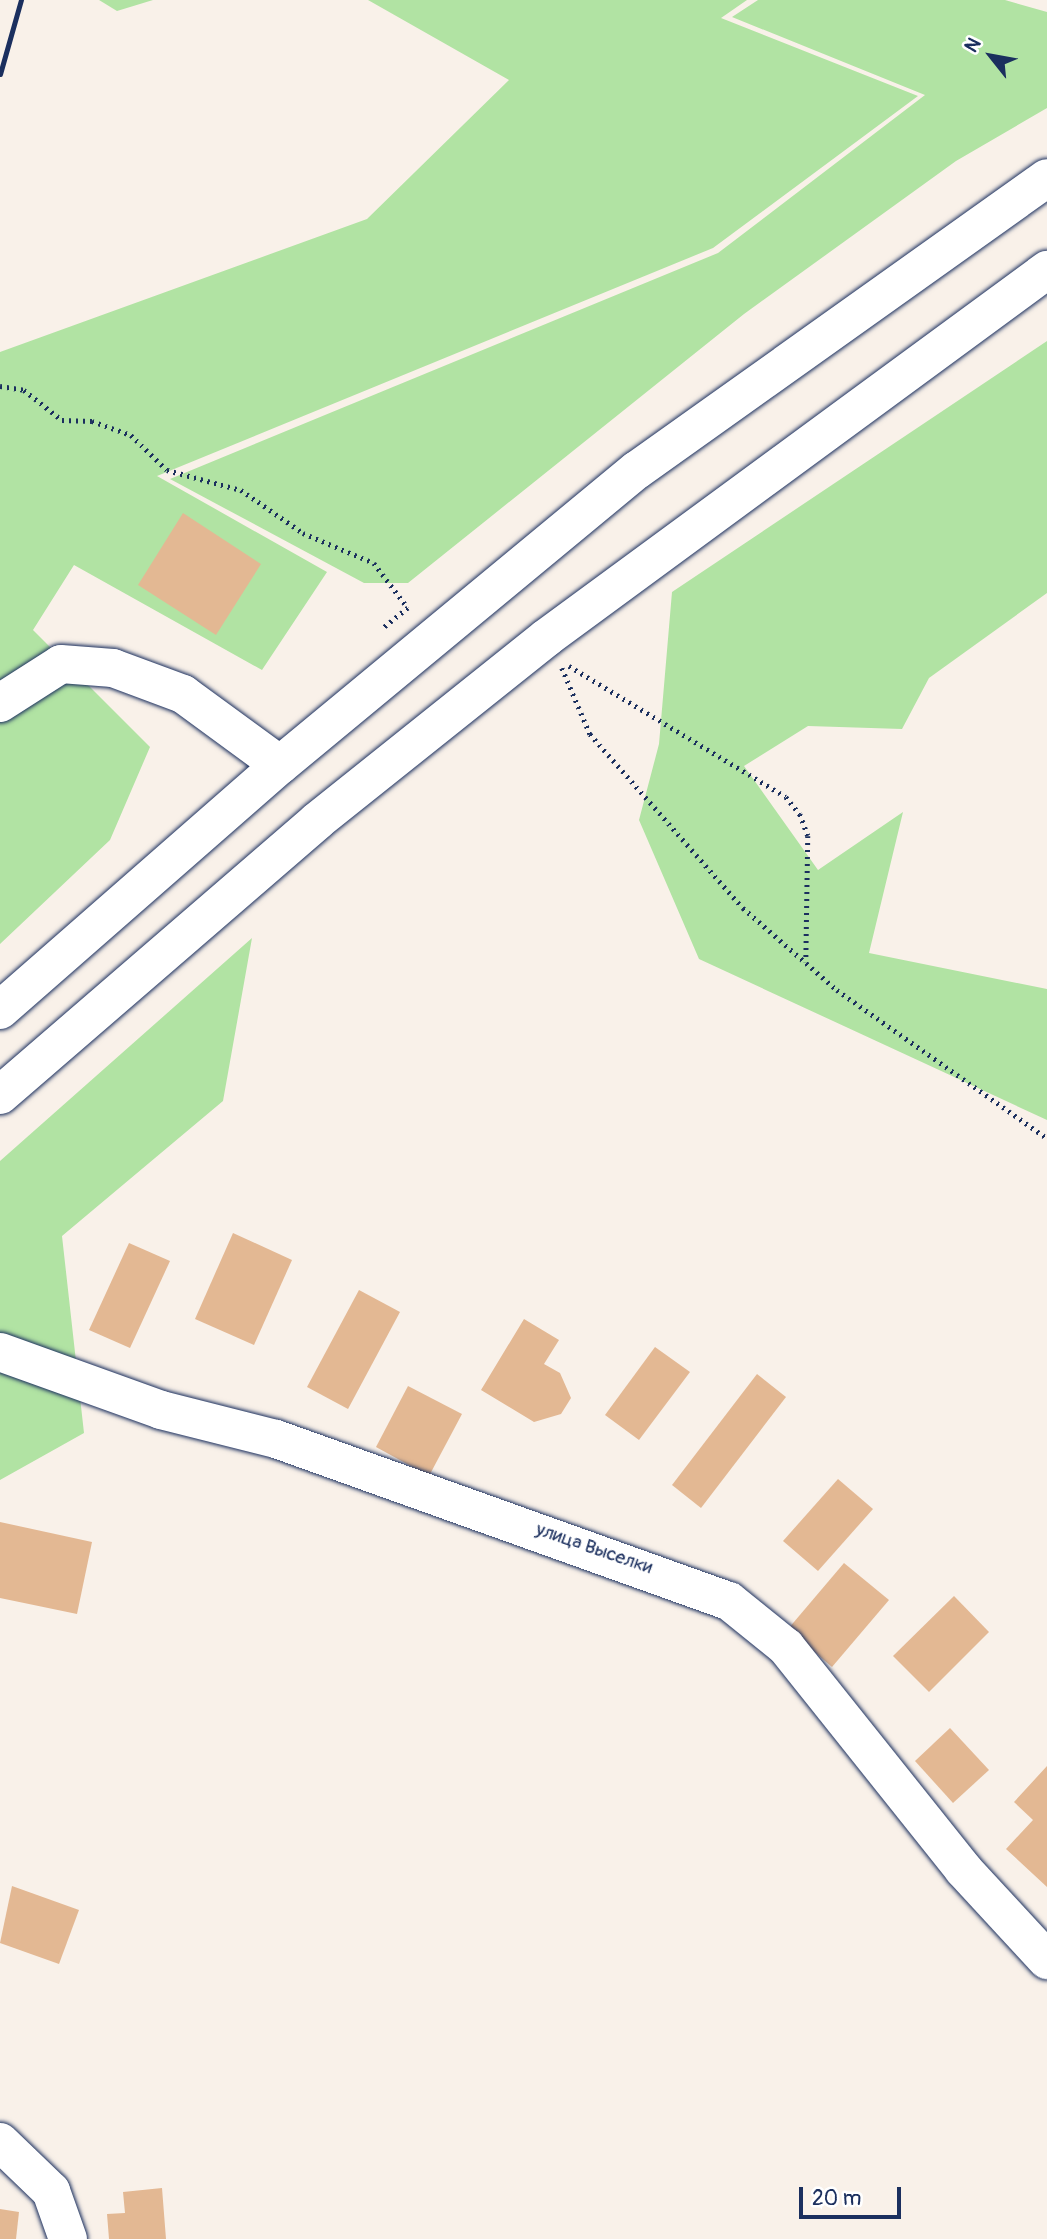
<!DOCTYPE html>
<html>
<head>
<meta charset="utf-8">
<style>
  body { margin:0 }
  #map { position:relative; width:1047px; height:2239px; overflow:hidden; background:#f9f1e9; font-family:Pangolin,sans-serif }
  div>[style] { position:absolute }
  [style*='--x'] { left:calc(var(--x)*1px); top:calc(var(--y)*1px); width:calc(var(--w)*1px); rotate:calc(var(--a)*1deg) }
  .green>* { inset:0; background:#b1e3a3 }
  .building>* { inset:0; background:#e3b893 }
  .path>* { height:4.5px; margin-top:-2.25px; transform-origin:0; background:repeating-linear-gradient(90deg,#1b2f5e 0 2px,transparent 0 7px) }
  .roads { filter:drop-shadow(0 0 2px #1b2f5e) drop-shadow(0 0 2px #1b2f5e) }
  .minor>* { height:38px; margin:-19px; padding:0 19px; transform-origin:19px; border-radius:19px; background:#fff }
  .major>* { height:38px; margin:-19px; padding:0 19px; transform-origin:19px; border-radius:19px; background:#fff }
  .rail>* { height:5px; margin:-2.5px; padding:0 2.5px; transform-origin:2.5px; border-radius:2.5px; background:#1b2f5e }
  span { translate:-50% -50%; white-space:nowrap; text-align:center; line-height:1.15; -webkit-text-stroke:5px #fff; paint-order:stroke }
  .street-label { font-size:19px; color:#1b2f5e }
  .north { position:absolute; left:956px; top:21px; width:70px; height:70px; -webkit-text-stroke:5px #fff; paint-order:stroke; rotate:301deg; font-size:19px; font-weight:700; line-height:28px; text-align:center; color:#1b2f5e }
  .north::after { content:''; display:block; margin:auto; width:24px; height:32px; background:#1b2f5e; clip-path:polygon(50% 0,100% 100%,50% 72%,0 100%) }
  .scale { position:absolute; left:799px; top:2187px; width:102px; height:32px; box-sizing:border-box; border:4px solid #1b2f5e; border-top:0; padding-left:9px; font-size:21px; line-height:24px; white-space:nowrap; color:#1b2f5e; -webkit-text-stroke:5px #fff; paint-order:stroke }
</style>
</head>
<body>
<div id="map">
  <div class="green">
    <div style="clip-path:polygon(99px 0,153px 0,117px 11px)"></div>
    <div style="clip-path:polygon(368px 0,747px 0,721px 18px,918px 96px,713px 248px,157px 476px,327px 572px,262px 670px,74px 565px,33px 630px,150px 747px,110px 840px,0 944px,0 352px,367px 219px,509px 80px)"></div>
    <div style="clip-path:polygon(758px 0,1005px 0,1047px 12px,1047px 108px,956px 161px,744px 314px,408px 583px,364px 583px,170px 479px,718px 253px,925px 95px,732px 17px)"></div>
    <div style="clip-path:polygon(1047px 341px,1047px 593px,929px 678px,902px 729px,808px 726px,744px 766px,818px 870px,903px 812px,869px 953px,1047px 989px,1047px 1120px,699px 959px,639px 820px,659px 744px,672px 592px)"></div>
    <div style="clip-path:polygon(252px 938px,223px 1101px,62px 1236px,84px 1433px,0 1480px,0 1161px)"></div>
  </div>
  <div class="building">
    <div style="clip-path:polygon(183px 513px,261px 564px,216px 635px,138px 585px)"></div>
    <div style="clip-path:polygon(233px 1233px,292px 1260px,254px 1345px,195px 1319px)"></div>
    <div style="clip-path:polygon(129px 1243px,170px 1261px,130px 1348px,89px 1330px)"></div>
    <div style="clip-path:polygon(359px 1290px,400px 1312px,348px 1409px,307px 1387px)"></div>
    <div style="clip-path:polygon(524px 1319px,559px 1340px,544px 1364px,560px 1373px,571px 1398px,561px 1414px,534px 1422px,481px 1390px)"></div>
    <div style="clip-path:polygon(655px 1347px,690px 1372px,639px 1440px,605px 1415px)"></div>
    <div style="clip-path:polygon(757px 1374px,786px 1397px,701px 1508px,672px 1485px)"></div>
    <div style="clip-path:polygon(408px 1386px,462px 1414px,429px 1476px,376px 1447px)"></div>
    <div style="clip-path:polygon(838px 1479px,873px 1509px,818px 1571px,783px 1541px)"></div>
    <div style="clip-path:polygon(0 1522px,92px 1542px,77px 1614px,0 1598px)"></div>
    <div style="clip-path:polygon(844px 1563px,889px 1600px,832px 1667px,788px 1629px)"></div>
    <div style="clip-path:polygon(954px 1596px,989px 1632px,929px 1692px,893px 1656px)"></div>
    <div style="clip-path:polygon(950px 1728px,989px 1770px,953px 1803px,915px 1761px)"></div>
    <div style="clip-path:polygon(1047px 1766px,1047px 1887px,1006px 1849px,1033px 1820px,1014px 1802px)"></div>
    <div style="clip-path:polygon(12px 1886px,79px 1910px,59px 1964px,0 1943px)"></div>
    <div style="clip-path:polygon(162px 2188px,166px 2239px,109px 2239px,107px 2214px,125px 2213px,123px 2192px)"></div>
    <div style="clip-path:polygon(0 2209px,19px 2212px,16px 2239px,0 2239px)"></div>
  </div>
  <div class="path">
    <div style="--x:0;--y:386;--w:24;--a:9"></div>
    <div style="--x:24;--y:390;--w:48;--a:38.3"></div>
    <div style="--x:62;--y:420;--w:30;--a:2"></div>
    <div style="--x:92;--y:421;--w:41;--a:19.7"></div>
    <div style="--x:131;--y:435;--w:50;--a:44.2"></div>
    <div style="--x:167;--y:470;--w:77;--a:15.1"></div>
    <div style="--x:241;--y:490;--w:75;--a:34.7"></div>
    <div style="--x:303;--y:533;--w:77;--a:22.9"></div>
    <div style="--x:374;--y:563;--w:56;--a:52.9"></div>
    <div style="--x:408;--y:608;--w:33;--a:141"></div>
    <div style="--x:569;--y:666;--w:253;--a:31.1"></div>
    <div style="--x:786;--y:797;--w:22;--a:51"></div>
    <div style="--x:800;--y:814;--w:23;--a:70"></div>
    <div style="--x:808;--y:836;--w:126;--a:90.9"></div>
    <div style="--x:562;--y:668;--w:72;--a:67"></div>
    <div style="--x:590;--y:734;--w:232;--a:48.7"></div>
    <div style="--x:743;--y:908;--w:125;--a:41.1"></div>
    <div style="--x:837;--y:990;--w:257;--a:35.2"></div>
  </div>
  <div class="roads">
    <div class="minor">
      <div style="--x:0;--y:703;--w:72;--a:-32.6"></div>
      <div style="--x:61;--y:664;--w:52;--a:4.4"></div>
      <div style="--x:113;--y:668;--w:75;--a:20.4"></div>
      <div style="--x:183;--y:694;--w:120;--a:36.2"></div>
      <div style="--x:0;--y:1352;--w:171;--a:19.8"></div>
      <div style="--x:161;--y:1410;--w:119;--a:14.2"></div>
      <div style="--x:276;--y:1439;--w:481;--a:19.7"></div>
      <div style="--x:729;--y:1601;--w:73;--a:38.9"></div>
      <div style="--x:786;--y:1647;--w:284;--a:51.4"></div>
      <div style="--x:963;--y:1869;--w:124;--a:47.3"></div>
      <div style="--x:0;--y:2142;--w:71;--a:43.9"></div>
      <div style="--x:51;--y:2191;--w:51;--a:70.5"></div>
    </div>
    <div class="major">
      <div style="--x:0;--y:1010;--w:372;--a:-41.2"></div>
      <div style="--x:280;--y:765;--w:463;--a:-39.6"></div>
      <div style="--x:637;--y:470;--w:503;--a:-35.46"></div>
      <div style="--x:0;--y:1095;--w:419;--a:-40.8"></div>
      <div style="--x:317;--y:821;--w:293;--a:-38.6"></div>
      <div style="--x:546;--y:638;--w:622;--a:-36.3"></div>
    </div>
  </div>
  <div class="rail">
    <div style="--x:0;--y:74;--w:77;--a:-74.2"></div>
  </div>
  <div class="street-label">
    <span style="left:594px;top:1549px;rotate:19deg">улица Выселки</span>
  </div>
  <div class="north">N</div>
  <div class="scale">20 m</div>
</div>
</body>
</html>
